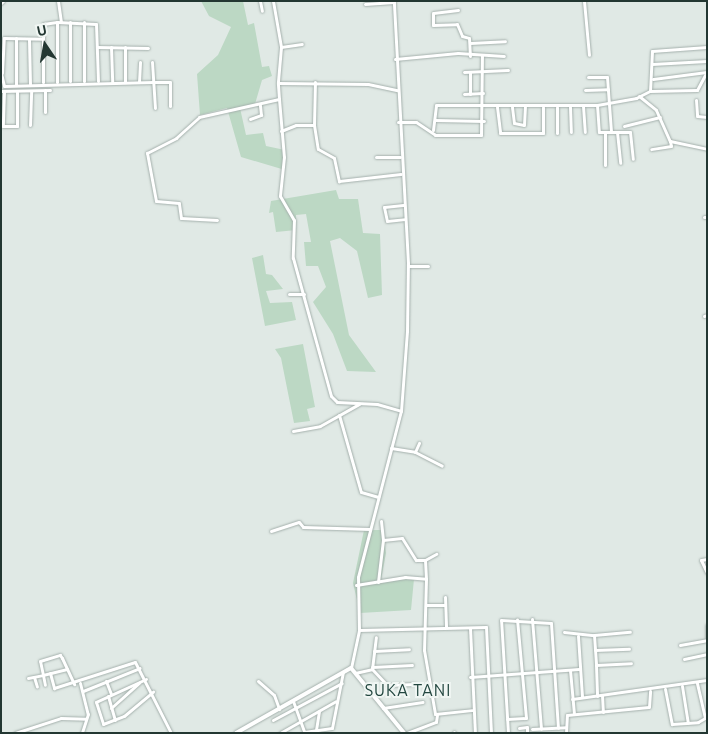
<!DOCTYPE html>
<html>
<head>
<meta charset="utf-8">
<style>
  body { margin:0 }
  #map { position:relative; width:708px; height:734px; overflow:hidden; background:#e0e9e5; font-family:Ubuntu,sans-serif }
  div>[style] { position:absolute }
  [style*='--x'] { left:calc(var(--x)*1px); top:calc(var(--y)*1px); width:calc(var(--w)*1px); rotate:calc(var(--a)*1deg) }
  .green>* { inset:0; background:#bcd8c4 }
  .roads { filter:drop-shadow(0 0 1px #a4b0ac) drop-shadow(0 0 1px #a4b0ac) }
  .minor>* { height:3px; margin:-1.5px; padding:0 1.5px; transform-origin:1.5px; border-radius:1.5px; background:#fff }
  .tertiary>* { height:4px; margin:-2px; padding:0 2px; transform-origin:2px; border-radius:2px; background:#fff }
  span { translate:-50% -50%; white-space:nowrap; text-align:center; line-height:1.15; -webkit-text-stroke:4px #f0f6f3; paint-order:stroke }
  .quarter-label { font-size:16px; color:#22463f; letter-spacing:1px }
  .frame { position:absolute; inset:0; border:2px solid #233732; pointer-events:none }
  .north { position:absolute; left:20px; top:20px; width:50px; height:50px; -webkit-text-stroke:4px #f0f6f3; paint-order:stroke; rotate:348deg; font-size:14px; font-weight:700; line-height:20px; text-align:center; color:#233732 }
  .north::after { content:''; display:block; margin:auto; width:18px; height:22px; background:#233732; clip-path:polygon(50% 0,100% 100%,50% 72%,0 100%) }
</style>
</head>
<body>
<div id="map">
  <div class="green">
    <div style="clip-path:polygon(201px 1px,243px 1px,248px 25px,254px 23px,262px 67px,269px 66px,272px 76px,262px 80px,255px 104px,240px 108px,246px 135px,263px 133px,266px 146px,285px 150px,285px 170px,241px 157px,227px 108px,200px 115px,197px 74px,218px 55px,231px 27px,209px 16px)"></div>
    <div style="clip-path:polygon(336px 190px,339px 199px,358px 199px,363px 233px,380px 234px,382px 295px,368px 298px,357px 251px,340px 238px,330px 241px,349px 335px,376px 372px,347px 371px,333px 334px,313px 302px,326px 287px,318px 266px,306px 266px,304px 242px,311px 242px,306px 214px,296px 215px,296px 230px,276px 232px,273px 212px,269px 213px,271px 201px)"></div>
    <div style="clip-path:polygon(263px 255px,266px 274px,272px 275px,283px 289px,266px 291px,270px 303px,292px 302px,296px 320px,265px 326px,252px 258px)"></div>
    <div style="clip-path:polygon(303px 344px,315px 407px,307px 409px,310px 421px,294px 423px,281px 358px,275px 349px)"></div>
    <div style="clip-path:polygon(364px 530px,383px 530px,386px 553px,381px 580px,414px 579px,411px 610px,360px 613px,353px 583px)"></div>
  </div>
  <div class="roads">
    <div class="minor">
      <div style="--x:58;--y:1;--w:21;--a:82"></div>
      <div style="--x:260;--y:1;--w:10;--a:79"></div>
      <div style="--x:273;--y:1;--w:47;--a:80.1"></div>
      <div style="--x:281;--y:47;--w:36;--a:95"></div>
      <div style="--x:584;--y:1;--w:54;--a:84.7"></div>
      <div style="--x:1;--y:3;--w:3;--a:-45"></div>
      <div style="--x:365;--y:4;--w:29;--a:-4"></div>
      <div style="--x:458;--y:10;--w:25;--a:173"></div>
      <div style="--x:433;--y:13;--w:12;--a:90"></div>
      <div style="--x:433;--y:25;--w:24;--a:-2"></div>
      <div style="--x:457;--y:24;--w:13;--a:67"></div>
      <div style="--x:462;--y:36;--w:7;--a:16"></div>
      <div style="--x:469;--y:38;--w:18;--a:87"></div>
      <div style="--x:70;--y:22;--w:59;--a:90"></div>
      <div style="--x:84;--y:22;--w:59;--a:90"></div>
      <div style="--x:29;--y:40;--w:44;--a:88.7"></div>
      <div style="--x:470;--y:43;--w:35;--a:-3"></div>
      <div style="--x:97;--y:47;--w:51;--a:1.1"></div>
      <div style="--x:111;--y:47;--w:35;--a:88"></div>
      <div style="--x:281;--y:47;--w:21;--a:-8"></div>
      <div style="--x:395;--y:59;--w:63;--a:-5.4"></div>
      <div style="--x:458;--y:53;--w:46;--a:3.7"></div>
      <div style="--x:152;--y:62;--w:46;--a:86.3"></div>
      <div style="--x:652;--y:64;--w:55;--a:-3.1"></div>
      <div style="--x:464;--y:72;--w:44;--a:-2.6"></div>
      <div style="--x:470;--y:72;--w:22;--a:90"></div>
      <div style="--x:1;--y:73;--w:13;--a:77"></div>
      <div style="--x:4;--y:86;--w:149;--a:-1.5"></div>
      <div style="--x:2;--y:73;--w:35;--a:-87"></div>
      <div style="--x:4;--y:38;--w:39;--a:1"></div>
      <div style="--x:588;--y:77;--w:19;--a:0"></div>
      <div style="--x:607;--y:77;--w:55;--a:85.8"></div>
      <div style="--x:653;--y:79;--w:54;--a:-7.4"></div>
      <div style="--x:125;--y:81;--w:34;--a:-90"></div>
      <div style="--x:43;--y:82;--w:58;--a:-90"></div>
      <div style="--x:43;--y:24;--w:14;--a:-8"></div>
      <div style="--x:57;--y:82;--w:60;--a:-90"></div>
      <div style="--x:57;--y:22;--w:39;--a:3"></div>
      <div style="--x:96;--y:24;--w:57;--a:88"></div>
      <div style="--x:139;--y:82;--w:20;--a:-87"></div>
      <div style="--x:155;--y:82;--w:15;--a:0"></div>
      <div style="--x:170;--y:82;--w:24;--a:90"></div>
      <div style="--x:16;--y:85;--w:47;--a:-90"></div>
      <div style="--x:585;--y:90;--w:23;--a:-2"></div>
      <div style="--x:1;--y:91;--w:49;--a:-1.2"></div>
      <div style="--x:650;--y:91;--w:40;--a:-87.1"></div>
      <div style="--x:652;--y:51;--w:55;--a:-4.2"></div>
      <div style="--x:4;--y:92;--w:34;--a:92"></div>
      <div style="--x:3;--y:126;--w:14;--a:0"></div>
      <div style="--x:17;--y:126;--w:34;--a:-90"></div>
      <div style="--x:464;--y:94;--w:19;--a:-3"></div>
      <div style="--x:639;--y:96;--w:22;--a:39"></div>
      <div style="--x:656;--y:110;--w:34;--a:66"></div>
      <div style="--x:670;--y:141;--w:5;--a:79"></div>
      <div style="--x:671;--y:146;--w:20;--a:171"></div>
      <div style="--x:279;--y:99;--w:16;--a:-94"></div>
      <div style="--x:278;--y:83;--w:90;--a:0.6"></div>
      <div style="--x:368;--y:84;--w:30;--a:12"></div>
      <div style="--x:696;--y:100;--w:16;--a:86"></div>
      <div style="--x:697;--y:116;--w:10;--a:6"></div>
      <div style="--x:597;--y:105;--w:27;--a:86"></div>
      <div style="--x:599;--y:132;--w:31;--a:0"></div>
      <div style="--x:630;--y:132;--w:27;--a:84"></div>
      <div style="--x:583;--y:106;--w:26;--a:86"></div>
      <div style="--x:497;--y:107;--w:26;--a:83"></div>
      <div style="--x:500;--y:133;--w:43;--a:0"></div>
      <div style="--x:543;--y:133;--w:26;--a:-90"></div>
      <div style="--x:512;--y:107;--w:16;--a:83"></div>
      <div style="--x:514;--y:123;--w:10;--a:11"></div>
      <div style="--x:524;--y:125;--w:18;--a:-87"></div>
      <div style="--x:557;--y:107;--w:26;--a:90"></div>
      <div style="--x:570;--y:107;--w:25;--a:88"></div>
      <div style="--x:45;--y:112;--w:22;--a:-90"></div>
      <div style="--x:250;--y:119;--w:12;--a:-20"></div>
      <div style="--x:261;--y:115;--w:10;--a:-96"></div>
      <div style="--x:435;--y:120;--w:49;--a:1.2"></div>
      <div style="--x:398;--y:122;--w:18;--a:0"></div>
      <div style="--x:416;--y:122;--w:23;--a:34"></div>
      <div style="--x:435;--y:135;--w:46;--a:0"></div>
      <div style="--x:481;--y:135;--w:79;--a:-89.3"></div>
      <div style="--x:30;--y:125;--w:34;--a:-88"></div>
      <div style="--x:314;--y:125;--w:24;--a:81"></div>
      <div style="--x:318;--y:149;--w:18;--a:29"></div>
      <div style="--x:334;--y:158;--w:24;--a:78"></div>
      <div style="--x:339;--y:181;--w:62;--a:-6.4"></div>
      <div style="--x:624;--y:126;--w:37;--a:-14"></div>
      <div style="--x:433;--y:130;--w:25;--a:-83"></div>
      <div style="--x:436;--y:105;--w:161;--a:0"></div>
      <div style="--x:597;--y:105;--w:40;--a:-10"></div>
      <div style="--x:636;--y:98;--w:16;--a:-27"></div>
      <div style="--x:650;--y:91;--w:47;--a:-1.2"></div>
      <div style="--x:697;--y:90;--w:17;--a:-62"></div>
      <div style="--x:281;--y:131;--w:16;--a:-22"></div>
      <div style="--x:296;--y:125;--w:18;--a:0"></div>
      <div style="--x:314;--y:125;--w:43;--a:-88.7"></div>
      <div style="--x:605;--y:132;--w:33;--a:90"></div>
      <div style="--x:617;--y:132;--w:31;--a:84"></div>
      <div style="--x:670;--y:141;--w:38;--a:12"></div>
      <div style="--x:376;--y:157;--w:24;--a:0"></div>
      <div style="--x:403;--y:205;--w:19;--a:174"></div>
      <div style="--x:384;--y:207;--w:14;--a:78"></div>
      <div style="--x:387;--y:221;--w:18;--a:-6"></div>
      <div style="--x:704;--y:217;--w:3;--a:0"></div>
      <div style="--x:217;--y:220;--w:36;--a:-177"></div>
      <div style="--x:181;--y:218;--w:15;--a:-98"></div>
      <div style="--x:179;--y:203;--w:23;--a:-175"></div>
      <div style="--x:156;--y:201;--w:49;--a:-100.6"></div>
      <div style="--x:147;--y:153;--w:33;--a:-27"></div>
      <div style="--x:176;--y:138;--w:31;--a:-42"></div>
      <div style="--x:199;--y:117;--w:82;--a:-12.7"></div>
      <div style="--x:279;--y:99;--w:58;--a:85.1"></div>
      <div style="--x:284;--y:157;--w:39;--a:96"></div>
      <div style="--x:280;--y:196;--w:28;--a:60"></div>
      <div style="--x:294;--y:220;--w:38;--a:92"></div>
      <div style="--x:293;--y:258;--w:143;--a:74.6"></div>
      <div style="--x:331;--y:396;--w:8;--a:45"></div>
      <div style="--x:337;--y:402;--w:40;--a:2.9"></div>
      <div style="--x:377;--y:404;--w:25;--a:16"></div>
      <div style="--x:408;--y:266;--w:20;--a:0"></div>
      <div style="--x:289;--y:294;--w:15;--a:0"></div>
      <div style="--x:704;--y:316;--w:3;--a:-18"></div>
      <div style="--x:339;--y:415;--w:80;--a:74.1"></div>
      <div style="--x:361;--y:492;--w:18;--a:16"></div>
      <div style="--x:293;--y:431;--w:27;--a:-10"></div>
      <div style="--x:320;--y:426;--w:45;--a:-29.4"></div>
      <div style="--x:391;--y:448;--w:24;--a:9"></div>
      <div style="--x:415;--y:452;--w:30;--a:27"></div>
      <div style="--x:415;--y:452;--w:10;--a:-66"></div>
      <div style="--x:381;--y:521;--w:19;--a:84"></div>
      <div style="--x:271;--y:531;--w:29;--a:-18"></div>
      <div style="--x:299;--y:522;--w:6;--a:51"></div>
      <div style="--x:303;--y:527;--w:67;--a:1.7"></div>
      <div style="--x:707;--y:559;--w:6;--a:171"></div>
      <div style="--x:701;--y:560;--w:14;--a:65"></div>
      <div style="--x:426;--y:579;--w:19;--a:-93"></div>
      <div style="--x:425;--y:560;--w:13;--a:-29"></div>
      <div style="--x:378;--y:582;--w:42;--a:-83.2"></div>
      <div style="--x:383;--y:540;--w:19;--a:-6"></div>
      <div style="--x:402;--y:538;--w:26;--a:58"></div>
      <div style="--x:416;--y:560;--w:9;--a:0"></div>
      <div style="--x:356;--y:585;--w:50;--a:-9.3"></div>
      <div style="--x:405;--y:577;--w:21;--a:5"></div>
      <div style="--x:426;--y:579;--w:71;--a:91.6"></div>
      <div style="--x:424;--y:650;--w:65;--a:80.2"></div>
      <div style="--x:435;--y:714;--w:37;--a:-6"></div>
      <div style="--x:445;--y:597;--w:30;--a:88"></div>
      <div style="--x:426;--y:605;--w:19;--a:0"></div>
      <div style="--x:532;--y:619;--w:110;--a:85.3"></div>
      <div style="--x:707;--y:625;--w:12;--a:90"></div>
      <div style="--x:470;--y:628;--w:105;--a:87.3"></div>
      <div style="--x:359;--y:630;--w:127;--a:-1.4"></div>
      <div style="--x:486;--y:627;--w:106;--a:87.3"></div>
      <div style="--x:564;--y:632;--w:30;--a:6"></div>
      <div style="--x:594;--y:635;--w:30;--a:86"></div>
      <div style="--x:596;--y:665;--w:35;--a:-3"></div>
      <div style="--x:594;--y:635;--w:36;--a:-5"></div>
      <div style="--x:578;--y:636;--w:61;--a:86.2"></div>
      <div style="--x:680;--y:645;--w:27;--a:-10"></div>
      <div style="--x:595;--y:650;--w:34;--a:-2"></div>
      <div style="--x:374;--y:651;--w:35;--a:-3"></div>
      <div style="--x:684;--y:659;--w:24;--a:-12"></div>
      <div style="--x:596;--y:665;--w:31;--a:88"></div>
      <div style="--x:372;--y:667;--w:40;--a:-2.9"></div>
      <div style="--x:351;--y:668;--w:39;--a:-78"></div>
      <div style="--x:359;--y:630;--w:53;--a:-91.1"></div>
      <div style="--x:358;--y:577;--w:171;--a:-75.5"></div>
      <div style="--x:401;--y:411;--w:80;--a:-85.7"></div>
      <div style="--x:407;--y:331;--w:68;--a:-89.2"></div>
      <div style="--x:408;--y:263;--w:262;--a:-93.1"></div>
      <div style="--x:67;--y:669;--w:25;--a:166"></div>
      <div style="--x:43;--y:675;--w:14;--a:-102"></div>
      <div style="--x:40;--y:661;--w:21;--a:-17"></div>
      <div style="--x:60;--y:655;--w:4;--a:56"></div>
      <div style="--x:62;--y:658;--w:29;--a:65"></div>
      <div style="--x:372;--y:669;--w:32;--a:-83"></div>
      <div style="--x:570;--y:670;--w:44;--a:84.8"></div>
      <div style="--x:50;--y:673;--w:16;--a:75"></div>
      <div style="--x:54;--y:688;--w:85;--a:-17.8"></div>
      <div style="--x:135;--y:662;--w:80;--a:63.1"></div>
      <div style="--x:355;--y:673;--w:17;--a:-13"></div>
      <div style="--x:372;--y:669;--w:22;--a:47"></div>
      <div style="--x:387;--y:685;--w:28;--a:-2"></div>
      <div style="--x:34;--y:677;--w:10;--a:73"></div>
      <div style="--x:470;--y:677;--w:109;--a:-4.2"></div>
      <div style="--x:28;--y:678;--w:15;--a:-11"></div>
      <div style="--x:43;--y:675;--w:10;--a:79"></div>
      <div style="--x:146;--y:679;--w:55;--a:155.3"></div>
      <div style="--x:96;--y:702;--w:23;--a:72"></div>
      <div style="--x:103;--y:724;--w:22;--a:-21"></div>
      <div style="--x:124;--y:716;--w:38;--a:-40"></div>
      <div style="--x:106;--y:681;--w:14;--a:69"></div>
      <div style="--x:258;--y:681;--w:21;--a:41"></div>
      <div style="--x:274;--y:695;--w:15;--a:70"></div>
      <div style="--x:80;--y:683;--w:32;--a:76"></div>
      <div style="--x:88;--y:714;--w:20;--a:108"></div>
      <div style="--x:682;--y:686;--w:37;--a:81"></div>
      <div style="--x:665;--y:689;--w:36;--a:79"></div>
      <div style="--x:672;--y:724;--w:26;--a:-4"></div>
      <div style="--x:698;--y:722;--w:8;--a:-30"></div>
      <div style="--x:705;--y:718;--w:37;--a:-103"></div>
      <div style="--x:83;--y:691;--w:61;--a:-22"></div>
      <div style="--x:602;--y:695;--w:17;--a:87"></div>
      <div style="--x:108;--y:696;--w:25;--a:74"></div>
      <div style="--x:572;--y:699;--w:136;--a:-8"></div>
      <div style="--x:293;--y:701;--w:33;--a:70"></div>
      <div style="--x:111;--y:708;--w:38;--a:-42"></div>
      <div style="--x:383;--y:708;--w:40;--a:-8.5"></div>
      <div style="--x:507;--y:719;--w:19;--a:-3"></div>
      <div style="--x:526;--y:718;--w:99;--a:-95.2"></div>
      <div style="--x:273;--y:720;--w:78;--a:-28.2"></div>
      <div style="--x:519;--y:728;--w:8;--a:-7"></div>
      <div style="--x:527;--y:727;--w:6;--a:90"></div>
      <div style="--x:532;--y:729;--w:34;--a:-3"></div>
      <div style="--x:316;--y:730;--w:19;--a:-81"></div>
      <div style="--x:304;--y:732;--w:28;--a:-8"></div>
      <div style="--x:332;--y:728;--w:57;--a:-78.9"></div>
      <div style="--x:454;--y:732;--w:1;--a:90"></div>
      <div style="--x:15;--y:733;--w:48;--a:-18.1"></div>
      <div style="--x:61;--y:718;--w:25;--a:2"></div>
      <div style="--x:280;--y:733;--w:64;--a:-29.7"></div>
      <div style="--x:407;--y:733;--w:31;--a:-21"></div>
      <div style="--x:436;--y:722;--w:7;--a:-82"></div>
      <div style="--x:508;--y:733;--w:113;--a:-93.5"></div>
      <div style="--x:501;--y:620;--w:50;--a:3.4"></div>
      <div style="--x:551;--y:623;--w:105;--a:86.2"></div>
      <div style="--x:566;--y:733;--w:18;--a:-87"></div>
      <div style="--x:567;--y:715;--w:82;--a:-5.6"></div>
      <div style="--x:649;--y:707;--w:16;--a:-86"></div>
    </div>
    <div class="tertiary">
      <div style="--x:236;--y:733;--w:132;--a:-29.5"></div>
      <div style="--x:351;--y:668;--w:84;--a:50.8"></div>
    </div>
  </div>
  <div class="quarter-label">
    <span style="left:408px;top:690px">SUKA TANI</span>
  </div>
  <div class="frame"></div>
  <div class="north">U</div>
</div>
</body>
</html>
